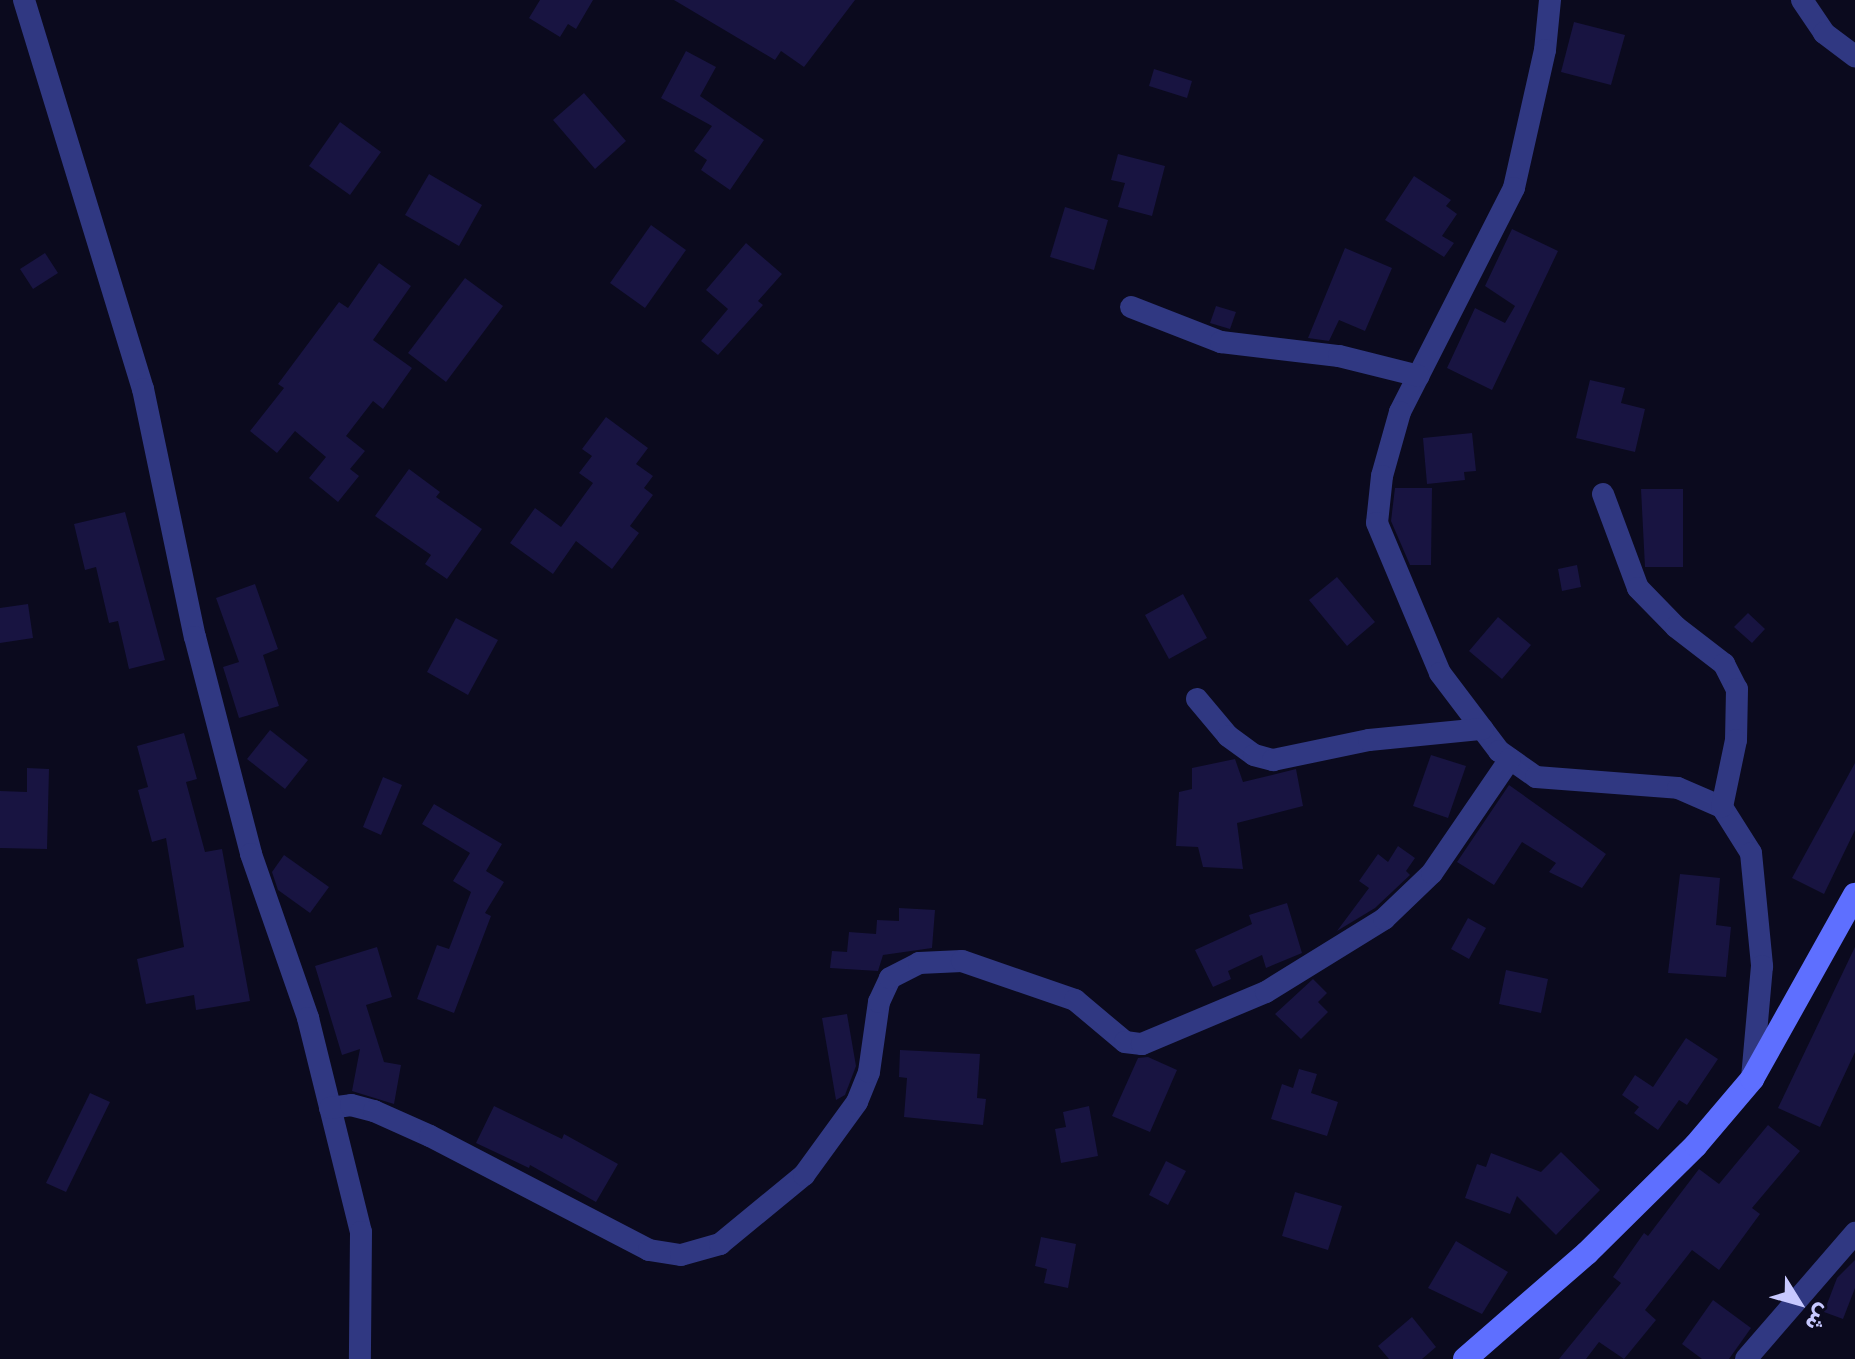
<!DOCTYPE html>
<html>
<head>
<meta charset="utf-8">
<style>
  body { margin:0 }
  #map { position:relative; width:1855px; height:1359px; overflow:hidden; background:#0b0a1e; font-family:Rubik,Vazirmatn,sans-serif }
  div>[style] { position:absolute }
  [style*='--x'] { left:calc(var(--x)*1px); top:calc(var(--y)*1px); width:calc(var(--w)*1px); rotate:calc(var(--a)*1deg) }
  .building>* { inset:0; background:#181441 }
  .street>* { height:22px; margin:-11px; padding:0 11px; transform-origin:11px; border-radius:11px; background:#303882 }
  .secondary>* { height:24px; margin:-12px; padding:0 12px; transform-origin:12px; border-radius:12px; background:#5e6fff }
  span { translate:-50% -50%; white-space:nowrap; text-align:center; line-height:1.15; -webkit-text-stroke:6px #0b0a1e; paint-order:stroke }
  .north { position:absolute; left:1759px; top:1263px; width:80px; height:80px; -webkit-text-stroke:6px #0b0a1e; paint-order:stroke; rotate:127deg; font-size:22px; font-weight:700; line-height:32px; text-align:center; color:#c7c8ff }
  .north::after { content:''; display:block; margin:auto; width:28px; height:36px; background:#c7c8ff; clip-path:polygon(50% 0,100% 100%,50% 72%,0 100%) }
</style>
</head>
<body>
<div id="map">
  <div class="building">
    <div style="clip-path:polygon(540px 0,593px 0,576px 29px,568px 24px,560px 37px,529px 18px)"></div>
    <div style="clip-path:polygon(674px 0,855px 0,804px 67px,781px 51px,775px 60px)"></div>
    <div style="clip-path:polygon(1574px 22px,1625px 35px,1611px 85px,1561px 72px)"></div>
    <div style="clip-path:polygon(686px 51px,716px 67px,700px 96px,764px 140px,730px 190px,701px 170px,707px 160px,694px 151px,712px 126px,661px 98px)"></div>
    <div style="clip-path:polygon(1154px 69px,1192px 81px,1187px 98px,1149px 86px)"></div>
    <div style="clip-path:polygon(584px 93px,626px 141px,595px 169px,553px 120px)"></div>
    <div style="clip-path:polygon(340px 122px,381px 152px,350px 195px,309px 166px)"></div>
    <div style="clip-path:polygon(1118px 154px,1165px 166px,1152px 216px,1118px 207px,1125px 183px,1111px 180px)"></div>
    <div style="clip-path:polygon(429px 174px,482px 205px,459px 246px,405px 215px)"></div>
    <div style="clip-path:polygon(1414px 176px,1451px 200px,1446px 206px,1457px 214px,1442px 236px,1454px 243px,1444px 257px,1385px 220px)"></div>
    <div style="clip-path:polygon(1065px 207px,1108px 220px,1094px 270px,1050px 257px)"></div>
    <div style="clip-path:polygon(651px 225px,686px 250px,645px 308px,610px 283px)"></div>
    <div style="clip-path:polygon(1512px 229px,1558px 251px,1492px 390px,1447px 368px,1475px 308px,1505px 323px,1515px 306px,1485px 286px)"></div>
    <div style="clip-path:polygon(746px 243px,782px 274px,758px 301px,763px 305px,718px 355px,701px 341px,728px 309px,706px 290px)"></div>
    <div style="clip-path:polygon(1345px 248px,1392px 268px,1365px 331px,1339px 320px,1329px 341px,1308px 338px)"></div>
    <div style="clip-path:polygon(45px 253px,58px 273px,33px 289px,20px 269px)"></div>
    <div style="clip-path:polygon(379px 263px,411px 286px,373px 340px,412px 368px,383px 409px,373px 401px,346px 436px,365px 451px,350px 469px,359px 476px,338px 502px,309px 478px,326px 457px,295px 431px,277px 453px,250px 431px,284px 388px,278px 384px,339px 302px,348px 308px)"></div>
    <div style="clip-path:polygon(465px 278px,503px 306px,446px 382px,408px 353px)"></div>
    <div style="clip-path:polygon(1216px 306px,1236px 312px,1230px 329px,1210px 323px)"></div>
    <div style="clip-path:polygon(1590px 380px,1625px 388px,1621px 403px,1645px 409px,1635px 452px,1576px 438px)"></div>
    <div style="clip-path:polygon(606px 417px,648px 448px,636px 464px,653px 476px,644px 488px,653px 495px,630px 526px,639px 533px,612px 569px,576px 541px,553px 574px,510px 543px,535px 508px,561px 527px,593px 483px,579px 473px,592px 456px,582px 449px)"></div>
    <div style="clip-path:polygon(1472px 433px,1476px 471px,1464px 472px,1465px 480px,1427px 484px,1423px 438px)"></div>
    <div style="clip-path:polygon(409px 469px,440px 492px,436px 497px,482px 529px,447px 579px,425px 564px,431px 555px,375px 516px)"></div>
    <div style="clip-path:polygon(1395px 488px,1432px 488px,1431px 565px,1410px 565px,1391px 521px)"></div>
    <div style="clip-path:polygon(1641px 489px,1683px 489px,1683px 567px,1645px 567px)"></div>
    <div style="clip-path:polygon(125px 512px,165px 660px,129px 669px,118px 621px,109px 623px,96px 567px,85px 570px,74px 524px)"></div>
    <div style="clip-path:polygon(1577px 565px,1581px 587px,1562px 591px,1558px 569px)"></div>
    <div style="clip-path:polygon(1337px 577px,1375px 622px,1347px 646px,1309px 600px)"></div>
    <div style="clip-path:polygon(255px 584px,278px 649px,263px 655px,279px 706px,239px 718px,223px 667px,239px 662px,216px 598px)"></div>
    <div style="clip-path:polygon(1183px 594px,1207px 638px,1169px 659px,1145px 615px)"></div>
    <div style="clip-path:polygon(28px 604px,33px 638px,0 643px,0 608px)"></div>
    <div style="clip-path:polygon(1748px 613px,1765px 629px,1752px 643px,1734px 627px)"></div>
    <div style="clip-path:polygon(1498px 617px,1531px 645px,1502px 679px,1469px 651px)"></div>
    <div style="clip-path:polygon(456px 618px,498px 640px,468px 695px,427px 672px)"></div>
    <div style="clip-path:polygon(270px 730px,308px 760px,285px 789px,247px 759px)"></div>
    <div style="clip-path:polygon(184px 733px,197px 779px,186px 782px,205px 852px,222px 849px,250px 1001px,196px 1010px,194px 995px,146px 1004px,137px 959px,184px 947px,166px 838px,152px 842px,138px 790px,148px 787px,137px 746px)"></div>
    <div style="clip-path:polygon(1431px 755px,1466px 766px,1448px 818px,1413px 806px)"></div>
    <div style="clip-path:polygon(1235px 759px,1243px 782px,1296px 769px,1303px 806px,1237px 823px,1243px 869px,1203px 867px,1198px 847px,1176px 846px,1179px 792px,1192px 789px,1192px 768px)"></div>
    <div style="clip-path:polygon(1855px 763px,1855px 830px,1824px 894px,1792px 878px)"></div>
    <div style="clip-path:polygon(27px 768px,49px 769px,47px 849px,0 848px,0 791px,27px 792px)"></div>
    <div style="clip-path:polygon(383px 777px,402px 785px,381px 835px,363px 827px)"></div>
    <div style="clip-path:polygon(1509px 785px,1606px 854px,1582px 888px,1549px 872px,1556px 863px,1522px 842px,1494px 885px,1457px 862px)"></div>
    <div style="clip-path:polygon(434px 804px,502px 844px,486px 871px,504px 882px,485px 913px,491px 916px,454px 1013px,417px 999px,437px 945px,449px 949px,471px 892px,453px 881px,470px 853px,422px 824px)"></div>
    <div style="clip-path:polygon(1398px 846px,1415px 858px,1406px 871px,1410px 875px,1375px 908px,1337px 931px,1369px 888px,1359px 881px,1378px 854px,1388px 862px)"></div>
    <div style="clip-path:polygon(284px 855px,329px 887px,310px 913px,278px 890px,272px 872px)"></div>
    <div style="clip-path:polygon(1680px 874px,1720px 878px,1716px 925px,1731px 927px,1726px 977px,1668px 973px)"></div>
    <div style="clip-path:polygon(1287px 903px,1302px 953px,1266px 968px,1262px 955px,1228px 971px,1231px 979px,1213px 987px,1195px 950px,1252px 924px,1249px 915px)"></div>
    <div style="clip-path:polygon(899px 908px,935px 910px,932px 948px,883px 955px,878px 971px,830px 968px,832px 951px,847px 952px,849px 932px,876px 934px,877px 920px,899px 921px)"></div>
    <div style="clip-path:polygon(1468px 918px,1486px 928px,1469px 959px,1451px 949px)"></div>
    <div style="clip-path:polygon(377px 947px,392px 997px,366px 1005px,384px 1062px,401px 1065px,394px 1104px,352px 1091px,360px 1049px,342px 1055px,315px 966px)"></div>
    <div style="clip-path:polygon(1855px 947px,1855px 1052px,1820px 1127px,1778px 1108px)"></div>
    <div style="clip-path:polygon(1506px 970px,1548px 979px,1541px 1013px,1499px 1004px)"></div>
    <div style="clip-path:polygon(1313px 979px,1327px 993px,1318px 1002px,1328px 1012px,1301px 1039px,1275px 1014px)"></div>
    <div style="clip-path:polygon(847px 1014px,856px 1066px,845px 1095px,836px 1100px,822px 1018px)"></div>
    <div style="clip-path:polygon(1686px 1038px,1718px 1059px,1687px 1105px,1679px 1100px,1658px 1130px,1634px 1113px,1639px 1107px,1622px 1095px,1635px 1075px,1653px 1087px)"></div>
    <div style="clip-path:polygon(900px 1050px,980px 1054px,977px 1098px,986px 1099px,983px 1125px,904px 1117px,907px 1078px,899px 1077px)"></div>
    <div style="clip-path:polygon(1148px 1057px,1177px 1070px,1150px 1132px,1112px 1116px,1138px 1058px)"></div>
    <div style="clip-path:polygon(1299px 1069px,1317px 1074px,1311px 1093px,1338px 1102px,1327px 1136px,1271px 1119px,1282px 1084px,1293px 1088px)"></div>
    <div style="clip-path:polygon(90px 1093px,110px 1102px,66px 1192px,46px 1183px)"></div>
    <div style="clip-path:polygon(494px 1106px,562px 1139px,564px 1134px,618px 1164px,596px 1202px,530px 1165px,529px 1168px,476px 1143px)"></div>
    <div style="clip-path:polygon(1089px 1106px,1098px 1156px,1061px 1163px,1055px 1129px,1066px 1127px,1063px 1112px)"></div>
    <div style="clip-path:polygon(1768px 1125px,1800px 1151px,1752px 1208px,1760px 1214px,1719px 1270px,1692px 1250px,1645px 1310px,1656px 1320px,1624px 1359px,1599px 1342px,1586px 1359px,1559px 1359px,1621px 1283px,1613px 1277px,1644px 1233px,1648px 1236px,1699px 1169px,1719px 1184px)"></div>
    <div style="clip-path:polygon(1561px 1152px,1600px 1190px,1556px 1235px,1517px 1196px,1510px 1214px,1465px 1198px,1477px 1164px,1486px 1167px,1491px 1153px,1541px 1172px)"></div>
    <div style="clip-path:polygon(1166px 1161px,1186px 1171px,1168px 1205px,1149px 1195px)"></div>
    <div style="clip-path:polygon(1295px 1192px,1342px 1206px,1328px 1250px,1282px 1236px)"></div>
    <div style="clip-path:polygon(1041px 1237px,1076px 1244px,1068px 1288px,1044px 1283px,1047px 1269px,1035px 1266px)"></div>
    <div style="clip-path:polygon(1456px 1241px,1508px 1272px,1482px 1314px,1428px 1288px)"></div>
    <div style="clip-path:polygon(1855px 1260px,1855px 1288px,1843px 1319px,1824px 1312px,1837px 1278px)"></div>
    <div style="clip-path:polygon(1713px 1300px,1751px 1328px,1729px 1359px,1702px 1359px,1682px 1344px)"></div>
    <div style="clip-path:polygon(1412px 1317px,1436px 1347px,1422px 1359px,1389px 1359px,1378px 1346px)"></div>
  </div>
  <div class="street">
    <div style="--x:24;--y:0;--w:407;--a:73"></div>
    <div style="--x:143;--y:389;--w:253;--a:78.2"></div>
    <div style="--x:195;--y:637;--w:224;--a:75.5"></div>
    <div style="--x:251;--y:854;--w:174;--a:70.8"></div>
    <div style="--x:308;--y:1018;--w:220;--a:76.1"></div>
    <div style="--x:361;--y:1232;--w:127;--a:90.5"></div>
    <div style="--x:1550;--y:0;--w:50;--a:95.7"></div>
    <div style="--x:1545;--y:50;--w:141;--a:102.7"></div>
    <div style="--x:1514;--y:188;--w:251;--a:117"></div>
    <div style="--x:1400;--y:412;--w:66;--a:105.7"></div>
    <div style="--x:1382;--y:476;--w:47;--a:96.1"></div>
    <div style="--x:1377;--y:523;--w:163;--a:67.2"></div>
    <div style="--x:1440;--y:673;--w:98;--a:52.9"></div>
    <div style="--x:1499;--y:751;--w:45;--a:35.1"></div>
    <div style="--x:1536;--y:777;--w:142;--a:4.4"></div>
    <div style="--x:1678;--y:788;--w:48;--a:23.4"></div>
    <div style="--x:1722;--y:807;--w:54;--a:57.8"></div>
    <div style="--x:1751;--y:853;--w:114;--a:84.4"></div>
    <div style="--x:1762;--y:966;--w:113;--a:95.1"></div>
    <div style="--x:1802;--y:0;--w:40;--a:56"></div>
    <div style="--x:1824;--y:33;--w:39;--a:37"></div>
    <div style="--x:1131;--y:307;--w:97;--a:21.3"></div>
    <div style="--x:1221;--y:342;--w:119;--a:6.8"></div>
    <div style="--x:1339;--y:356;--w:82;--a:14"></div>
    <div style="--x:1603;--y:494;--w:100;--a:69.6"></div>
    <div style="--x:1638;--y:588;--w:54;--a:45.7"></div>
    <div style="--x:1676;--y:627;--w:61;--a:37.6"></div>
    <div style="--x:1724;--y:664;--w:28;--a:63"></div>
    <div style="--x:1737;--y:689;--w:51;--a:91.1"></div>
    <div style="--x:1736;--y:740;--w:68;--a:101.8"></div>
    <div style="--x:1197;--y:699;--w:48;--a:50"></div>
    <div style="--x:1228;--y:736;--w:32;--a:36"></div>
    <div style="--x:1254;--y:755;--w:20;--a:15"></div>
    <div style="--x:1273;--y:760;--w:98;--a:-11.8"></div>
    <div style="--x:1369;--y:740;--w:114;--a:-5.6"></div>
    <div style="--x:330;--y:1108;--w:21;--a:-8"></div>
    <div style="--x:351;--y:1105;--w:24;--a:15"></div>
    <div style="--x:374;--y:1111;--w:61;--a:24.1"></div>
    <div style="--x:430;--y:1136;--w:247;--a:27.5"></div>
    <div style="--x:649;--y:1250;--w:32;--a:9"></div>
    <div style="--x:681;--y:1255;--w:41;--a:-15.8"></div>
    <div style="--x:720;--y:1244;--w:109;--a:-39.4"></div>
    <div style="--x:804;--y:1175;--w:90;--a:-54"></div>
    <div style="--x:857;--y:1102;--w:32;--a:-68"></div>
    <div style="--x:869;--y:1072;--w:71;--a:-81.9"></div>
    <div style="--x:879;--y:1002;--w:26;--a:-65"></div>
    <div style="--x:890;--y:978;--w:33;--a:-27"></div>
    <div style="--x:919;--y:963;--w:43;--a:-2.7"></div>
    <div style="--x:962;--y:961;--w:120;--a:19"></div>
    <div style="--x:1075;--y:1000;--w:65;--a:40"></div>
    <div style="--x:1125;--y:1042;--w:17;--a:7"></div>
    <div style="--x:1142;--y:1044;--w:134;--a:-22.8"></div>
    <div style="--x:1266;--y:992;--w:139;--a:-31.7"></div>
    <div style="--x:1384;--y:919;--w:66;--a:-43.8"></div>
    <div style="--x:1432;--y:873;--w:138;--a:-55.6"></div>
    <div style="--x:1746;--y:1359;--w:167;--a:-49.1"></div>
  </div>
  <div class="secondary">
    <div style="--x:1465;--y:1359;--w:162;--a:-41"></div>
    <div style="--x:1587;--y:1253;--w:153;--a:-44.7"></div>
    <div style="--x:1696;--y:1145;--w:87;--a:-49.7"></div>
    <div style="--x:1752;--y:1079;--w:211;--a:-60.8"></div>
  </div>
  <div class="north">ش</div>
</div>
</body>
</html>
